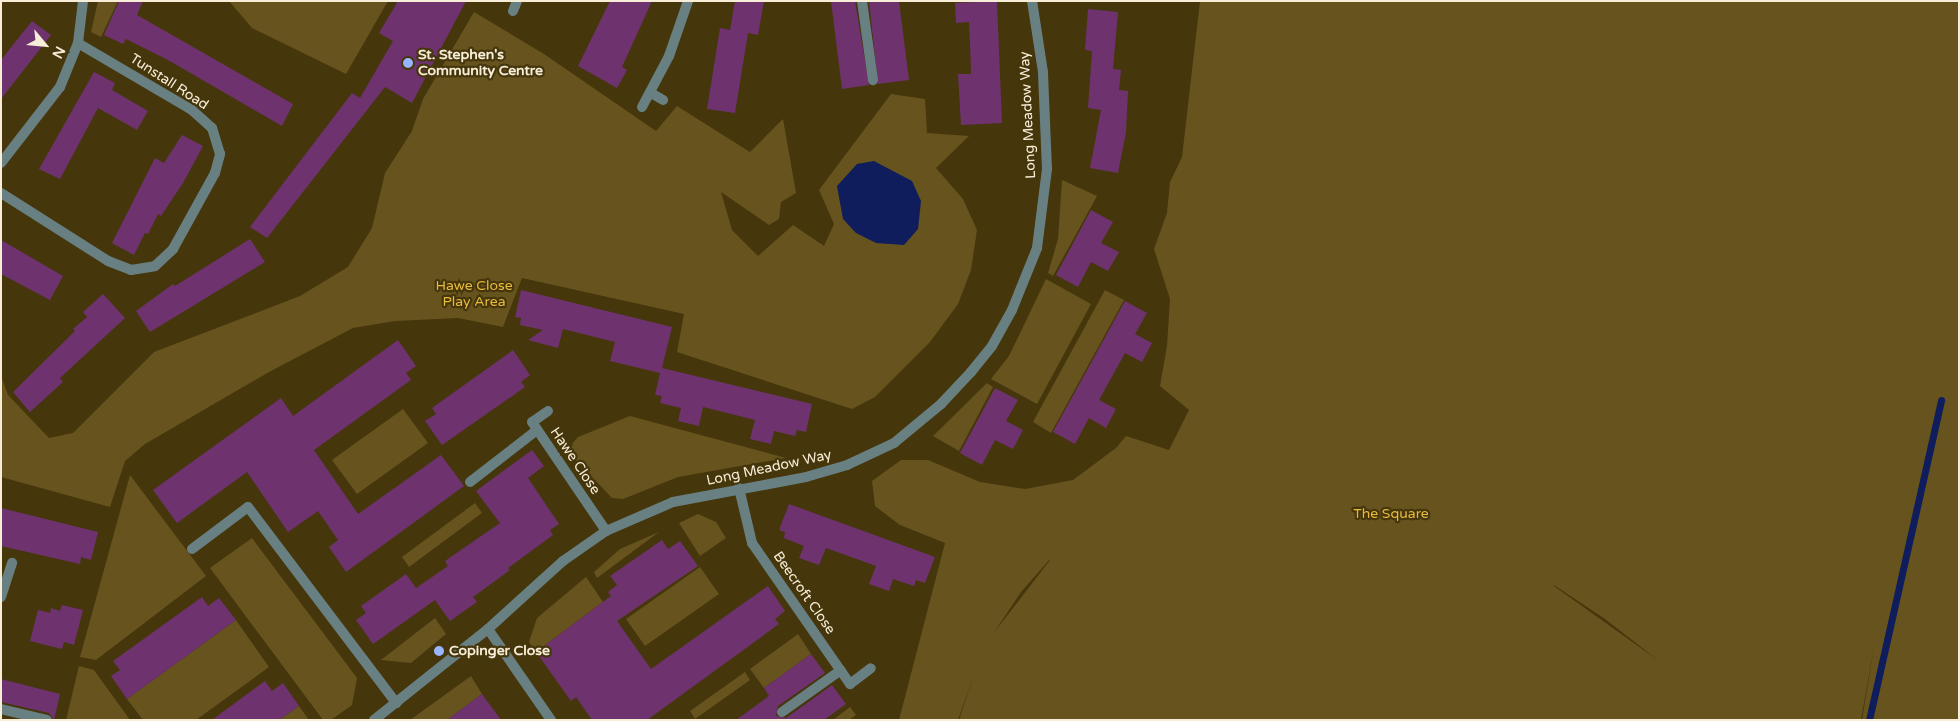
<!DOCTYPE html>
<html>
<head>
<meta charset="utf-8">
<style>
  body { margin:0 }
  #map { position:relative; width:1960px; height:721px; overflow:hidden; background:#45360c; font-family:"Varela Round",sans-serif }
  div>[style] { position:absolute }
  [style*='--x'] { left:calc(var(--x)*1px); top:calc(var(--y)*1px); width:calc(var(--w)*1px); rotate:calc(var(--a)*1deg) }
  .green>* { inset:0; background:#67531e }
  .water>* { inset:0; background:#0f1d5d }
  .stream>* { height:7px; margin:-3.5px; padding:0 3.5px; transform-origin:3.5px; border-radius:3.5px; background:#0f1d5d }
  .building>* { inset:0; background:#6e336e }
  .lane>* { height:10px; margin:-5px; padding:0 5px; transform-origin:5px; border-radius:5px; background:#698083 }
  .street>* { height:10px; margin:-5px; padding:0 5px; transform-origin:5px; border-radius:5px; background:#698083 }
  .dots>* { width:14px; height:14px; translate:-50% -50%; box-sizing:border-box; border:2px solid #45360c; border-radius:50% }
  span { translate:-50% -50%; white-space:nowrap; text-align:center; line-height:1.15; -webkit-text-stroke:4.5px #45360c; paint-order:stroke }
  .poi-label { font-size:14px; color:#f8eed8; font-weight:700 }
  .left { translate:0 -50%; text-align:left }
  .street-label { font-size:14px; color:#f8eed8 }
  .park-label { font-size:14px; color:#e8ba3d }
  .frame { position:absolute; inset:0; border:2px solid #f8eed8; pointer-events:none }
  .north { position:absolute; left:20px; top:20px; width:50px; height:50px; -webkit-text-stroke:4px #45360c; paint-order:stroke; rotate:118deg; font-size:14px; font-weight:700; line-height:20px; text-align:center; color:#f8eed8 }
  .north::after { content:''; display:block; margin:auto; width:18px; height:22px; background:#f8eed8; clip-path:polygon(50% 0,100% 100%,50% 72%,0 100%) }
</style>
</head>
<body>
<div id="map">
  <div class="green">
    <div style="clip-path:polygon(98px 1px,118px 1px,101px 37px,91px 32px)"></div>
    <div style="clip-path:polygon(229px 1px,388px 1px,346px 74px,252px 28px)"></div>
    <div style="clip-path:polygon(evenodd,1200px 1px,1959px 1px,1959px 720px,1862px 720px,1874px 647px,1861px 720px,959px 720px,973px 678px,958px 720px,899px 720px,945px 543px,900px 525px,875px 506px,872px 481px,901px 460px,928px 460px,980px 482px,1025px 489px,1073px 480px,1116px 448px,1126px 436px,1169px 450px,1189px 410px,1160px 386px,1167px 346px,1170px 299px,1154px 249px,1167px 213px,1170px 182px,1182px 157px,1200px 1px,1050px 559px,1050px 560px,993px 634px,1021px 592px,1050px 559px,1200px 1px,1554px 585px,1605px 619px,1659px 661px,1554px 586px,1554px 585px)"></div>
    <div style="clip-path:polygon(474px 12px,544px 54px,656px 131px,677px 106px,750px 152px,783px 119px,796px 193px,781px 202px,779px 219px,769px 225px,721px 192px,732px 230px,758px 256px,793px 225px,824px 246px,834px 224px,819px 190px,891px 94px,925px 99px,927px 133px,969px 136px,936px 168px,963px 199px,977px 230px,971px 270px,958px 304px,930px 342px,875px 397px,852px 409px,677px 352px,684px 314px,522px 278px,503px 327px,458px 318px,395px 321px,353px 328px,269px 372px,145px 444px,125px 461px,110px 507px,1px 477px,1px 376px,8px 395px,49px 438px,73px 433px,154px 352px,300px 296px,348px 267px,372px 228px,385px 173px,412px 131px,423px 99px)"></div>
    <div style="clip-path:polygon(1062px 180px,1097px 196px,1053px 276px,1048px 273px,1058px 239px)"></div>
    <div style="clip-path:polygon(1046px 279px,1091px 304px,1037px 404px,991px 379px,1009px 356px)"></div>
    <div style="clip-path:polygon(1105px 290px,1124px 300px,1051px 433px,1033px 422px)"></div>
    <div style="clip-path:polygon(987px 383px,993px 387px,959px 451px,933px 436px)"></div>
    <div style="clip-path:polygon(403px 409px,428px 443px,357px 494px,332px 460px)"></div>
    <div style="clip-path:polygon(630px 416px,786px 458px,678px 477px,623px 499px,612px 498px,573px 457px,571px 445px,578px 437px)"></div>
    <div style="clip-path:polygon(130px 475px,206px 576px,96px 660px,80px 657px)"></div>
    <div style="clip-path:polygon(475px 503px,482px 513px,409px 567px,402px 557px)"></div>
    <div style="clip-path:polygon(698px 514px,716px 522px,726px 538px,700px 556px,679px 523px)"></div>
    <div style="clip-path:polygon(659px 532px,597px 578px,594px 572px,620px 549px)"></div>
    <div style="clip-path:polygon(252px 538px,357px 678px,352px 705px,331px 720px,323px 720px,210px 568px)"></div>
    <div style="clip-path:polygon(700px 567px,719px 594px,645px 646px,626px 619px)"></div>
    <div style="clip-path:polygon(586px 577px,603px 602px,536px 652px,529px 642px,537px 618px)"></div>
    <div style="clip-path:polygon(435px 618px,446px 634px,411px 663px,381px 660px)"></div>
    <div style="clip-path:polygon(236px 620px,269px 667px,196px 720px,143px 720px,127px 699px)"></div>
    <div style="clip-path:polygon(798px 634px,811px 654px,764px 688px,750px 669px)"></div>
    <div style="clip-path:polygon(79px 666px,94px 670px,130px 720px,66px 720px)"></div>
    <div style="clip-path:polygon(745px 672px,750px 680px,695px 719px,690px 711px)"></div>
    <div style="clip-path:polygon(471px 676px,482px 694px,447px 720px,410px 720px)"></div>
    <div style="clip-path:polygon(299px 706px,309px 720px,279px 720px)"></div>
    <div style="clip-path:polygon(850px 707px,856px 715px,849px 720px,833px 720px)"></div>
  </div>
  <div class="water">
    <div style="clip-path:polygon(874px 161px,912px 181px,921px 201px,918px 229px,904px 245px,876px 243px,856px 233px,843px 219px,837px 186px,857px 164px)"></div>
  </div>
  <div class="stream">
    <div style="--x:1869;--y:720;--w:328;--a:-77.3"></div>
  </div>
  <div class="building">
    <div style="clip-path:polygon(119px 1px,143px 1px,137px 15px,293px 104px,282px 126px,168px 60px,126px 39px,123px 44px,104px 35px)"></div>
    <div style="clip-path:polygon(398px 1px,466px 1px,412px 103px,385px 87px,267px 238px,250px 227px,352px 93px,360px 98px,393px 41px,379px 33px)"></div>
    <div style="clip-path:polygon(610px 1px,652px 1px,622px 67px,627px 70px,617px 88px,578px 66px)"></div>
    <div style="clip-path:polygon(735px 1px,764px 1px,758px 35px,748px 33px,735px 113px,707px 109px,720px 28px,730px 30px)"></div>
    <div style="clip-path:polygon(831px 1px,855px 1px,869px 85px,842px 89px)"></div>
    <div style="clip-path:polygon(869px 1px,899px 1px,909px 80px,878px 84px)"></div>
    <div style="clip-path:polygon(997px 1px,1002px 123px,961px 125px,958px 74px,971px 74px,970px 43px,969px 22px,956px 23px,955px 3px)"></div>
    <div style="clip-path:polygon(1088px 9px,1118px 12px,1113px 69px,1121px 70px,1119px 90px,1128px 91px,1126px 132px,1118px 173px,1090px 168px,1101px 110px,1088px 108px,1092px 51px,1085px 50px)"></div>
    <div style="clip-path:polygon(32px 21px,51px 35px,1px 99px,1px 60px)"></div>
    <div style="clip-path:polygon(94px 72px,115px 83px,112px 90px,148px 111px,137px 130px,98px 108px,60px 179px,39px 169px)"></div>
    <div style="clip-path:polygon(182px 135px,203px 146px,183px 183px,161px 216px,158px 214px,148px 234px,145px 233px,134px 255px,112px 243px,155px 158px,164px 163px)"></div>
    <div style="clip-path:polygon(1091px 210px,1113px 222px,1101px 243px,1119px 252px,1108px 271px,1091px 262px,1078px 287px,1056px 275px)"></div>
    <div style="clip-path:polygon(250px 239px,265px 262px,150px 332px,136px 311px,173px 284px,175px 286px)"></div>
    <div style="clip-path:polygon(1px 240px,63px 276px,50px 300px,1px 274px)"></div>
    <div style="clip-path:polygon(521px 290px,672px 327px,662px 368px,812px 404px,806px 432px,797px 430px,795px 436px,774px 431px,771px 444px,750px 439px,755px 420px,703px 407px,699px 426px,678px 421px,681px 408px,660px 403px,662px 396px,655px 395px,660px 373px,610px 361px,615px 342px,563px 329px,558px 348px,528px 340px,543px 330px,520px 325px,521px 318px,515px 317px)"></div>
    <div style="clip-path:polygon(103px 294px,125px 318px,60px 378px,63px 382px,30px 412px,13px 392px,75px 331px,73px 329px,87px 317px,83px 312px)"></div>
    <div style="clip-path:polygon(1125px 301px,1147px 313px,1135px 334px,1152px 343px,1142px 362px,1125px 353px,1099px 400px,1116px 409px,1106px 428px,1089px 418px,1075px 444px,1053px 432px)"></div>
    <div style="clip-path:polygon(398px 340px,416px 366px,406px 373px,411px 380px,314px 450px,358px 514px,441px 455px,464px 486px,346px 572px,329px 547px,338px 540px,318px 511px,288px 532px,247px 472px,177px 523px,153px 490px,281px 398px,293px 416px)"></div>
    <div style="clip-path:polygon(513px 350px,530px 375px,521px 382px,525px 387px,442px 445px,425px 421px,436px 414px,432px 408px)"></div>
    <div style="clip-path:polygon(995px 388px,1018px 400px,1006px 421px,1023px 430px,1013px 449px,995px 440px,982px 465px,960px 453px)"></div>
    <div style="clip-path:polygon(532px 450px,544px 466px,528px 478px,559px 524px,550px 530px,553px 535px,508px 568px,510px 570px,473px 597px,477px 602px,450px 621px,435px 600px,373px 644px,356px 620px,366px 613px,361px 606px,406px 574px,416px 588px,448px 566px,445px 561px,500px 523px,476px 491px)"></div>
    <div style="clip-path:polygon(789px 504px,935px 557px,925px 583px,916px 580px,914px 586px,893px 579px,889px 591px,869px 584px,876px 566px,826px 548px,819px 565px,799px 558px,804px 546px,784px 538px,785px 532px,779px 530px)"></div>
    <div style="clip-path:polygon(1px 508px,98px 532px,91px 560px,81px 557px,80px 564px,1px 546px)"></div>
    <div style="clip-path:polygon(662px 540px,668px 549px,680px 541px,698px 566px,617px 621px,651px 669px,768px 586px,785px 611px,775px 619px,779px 624px,647px 720px,592px 720px,576px 697px,571px 701px,536px 652px,611px 596px,608px 592px,617px 585px,610px 576px)"></div>
    <div style="clip-path:polygon(202px 597px,208px 606px,219px 598px,236px 620px,127px 699px,111px 676px,120px 670px,113px 661px)"></div>
    <div style="clip-path:polygon(62px 605px,83px 610px,74px 645px,64px 642px,62px 649px,30px 641px,38px 610px,50px 613px,51px 608px,60px 611px)"></div>
    <div style="clip-path:polygon(811px 654px,825px 673px,778px 706px,776px 716px,786px 718px,832px 685px,846px 704px,824px 720px,736px 720px,769px 696px,764px 688px)"></div>
    <div style="clip-path:polygon(1px 679px,60px 694px,54px 720px,49px 713px,1px 702px)"></div>
    <div style="clip-path:polygon(265px 681px,272px 691px,283px 683px,299px 706px,279px 720px,212px 720px)"></div>
    <div style="clip-path:polygon(482px 694px,501px 720px,447px 720px)"></div>
  </div>
  <div class="lane">
    <div style="--x:862;--y:1;--w:80;--a:82.1"></div>
    <div style="--x:513;--y:11;--w:11;--a:-68"></div>
    <div style="--x:470;--y:482;--w:85;--a:-37.8"></div>
    <div style="--x:1;--y:709;--w:47;--a:13.4"></div>
    <div style="--x:782;--y:712;--w:72;--a:-35.4"></div>
  </div>
  <div class="street">
    <div style="--x:651;--y:93;--w:14;--a:30"></div>
    <div style="--x:642;--y:107;--w:58;--a:-62.1"></div>
    <div style="--x:669;--y:56;--w:58;--a:-70.9"></div>
    <div style="--x:1;--y:163;--w:96;--a:-52.2"></div>
    <div style="--x:60;--y:87;--w:48;--a:-67.8"></div>
    <div style="--x:78;--y:43;--w:42;--a:-83.2"></div>
    <div style="--x:1;--y:193;--w:127;--a:32.4"></div>
    <div style="--x:108;--y:261;--w:25;--a:21"></div>
    <div style="--x:131;--y:270;--w:24;--a:-9"></div>
    <div style="--x:155;--y:266;--w:25;--a:-43"></div>
    <div style="--x:173;--y:249;--w:87;--a:-61.1"></div>
    <div style="--x:215;--y:173;--w:20;--a:-75"></div>
    <div style="--x:220;--y:154;--w:27;--a:-107"></div>
    <div style="--x:212;--y:128;--w:27;--a:-138"></div>
    <div style="--x:192;--y:110;--w:132;--a:-149.6"></div>
    <div style="--x:548;--y:411;--w:19;--a:145"></div>
    <div style="--x:532;--y:422;--w:132;--a:55.8"></div>
    <div style="--x:739;--y:488;--w:57;--a:76.7"></div>
    <div style="--x:752;--y:543;--w:172;--a:55.2"></div>
    <div style="--x:850;--y:684;--w:26;--a:-37"></div>
    <div style="--x:192;--y:549;--w:70;--a:-36.9"></div>
    <div style="--x:248;--y:507;--w:246;--a:52.9"></div>
    <div style="--x:1;--y:597;--w:36;--a:-72"></div>
    <div style="--x:488;--y:629;--w:111;--a:55.3"></div>
    <div style="--x:374;--y:720;--w:146;--a:-38.6"></div>
    <div style="--x:488;--y:629;--w:101;--a:-42.2"></div>
    <div style="--x:563;--y:561;--w:52;--a:-34.9"></div>
    <div style="--x:606;--y:531;--w:73;--a:-23.4"></div>
    <div style="--x:673;--y:502;--w:135;--a:-10.6"></div>
    <div style="--x:806;--y:477;--w:43;--a:-16.3"></div>
    <div style="--x:847;--y:465;--w:52;--a:-25.1"></div>
    <div style="--x:894;--y:443;--w:61;--a:-39.7"></div>
    <div style="--x:941;--y:404;--w:44;--a:-46.8"></div>
    <div style="--x:971;--y:372;--w:33;--a:-51"></div>
    <div style="--x:992;--y:346;--w:41;--a:-60.9"></div>
    <div style="--x:1012;--y:310;--w:67;--a:-68"></div>
    <div style="--x:1037;--y:248;--w:80;--a:-82.8"></div>
    <div style="--x:1047;--y:169;--w:97;--a:-92.4"></div>
    <div style="--x:1043;--y:72;--w:72;--a:-98.8"></div>
  </div>
  <div class="dots">
    <div style="left:408px;top:63px;background:#99b5fd"></div>
    <div style="left:439px;top:651px;background:#99b5fd"></div>
  </div>
  <div class="poi-label">
    <span class="left" style="left:418px;top:63px">St. Stephen's<br>Community Centre</span>
    <span class="left" style="left:449px;top:651px">Copinger Close</span>
  </div>
  <div class="street-label">
    <span style="left:169px;top:82px;rotate:33deg">Tunstall Road</span>
    <span style="left:1028px;top:115px;rotate:-93deg">Long Meadow Way</span>
    <span style="left:575px;top:461px;rotate:56deg">Hawe Close</span>
    <span style="left:769px;top:468px;rotate:-12deg">Long Meadow Way</span>
    <span style="left:804px;top:593px;rotate:55deg">Beecroft Close</span>
  </div>
  <div class="park-label">
    <span style="left:474px;top:294px">Hawe Close<br>Play Area</span>
    <span style="left:1391px;top:514px">The Square</span>
  </div>
  <div class="frame"></div>
  <div class="north">N</div>
</div>
</body>
</html>
